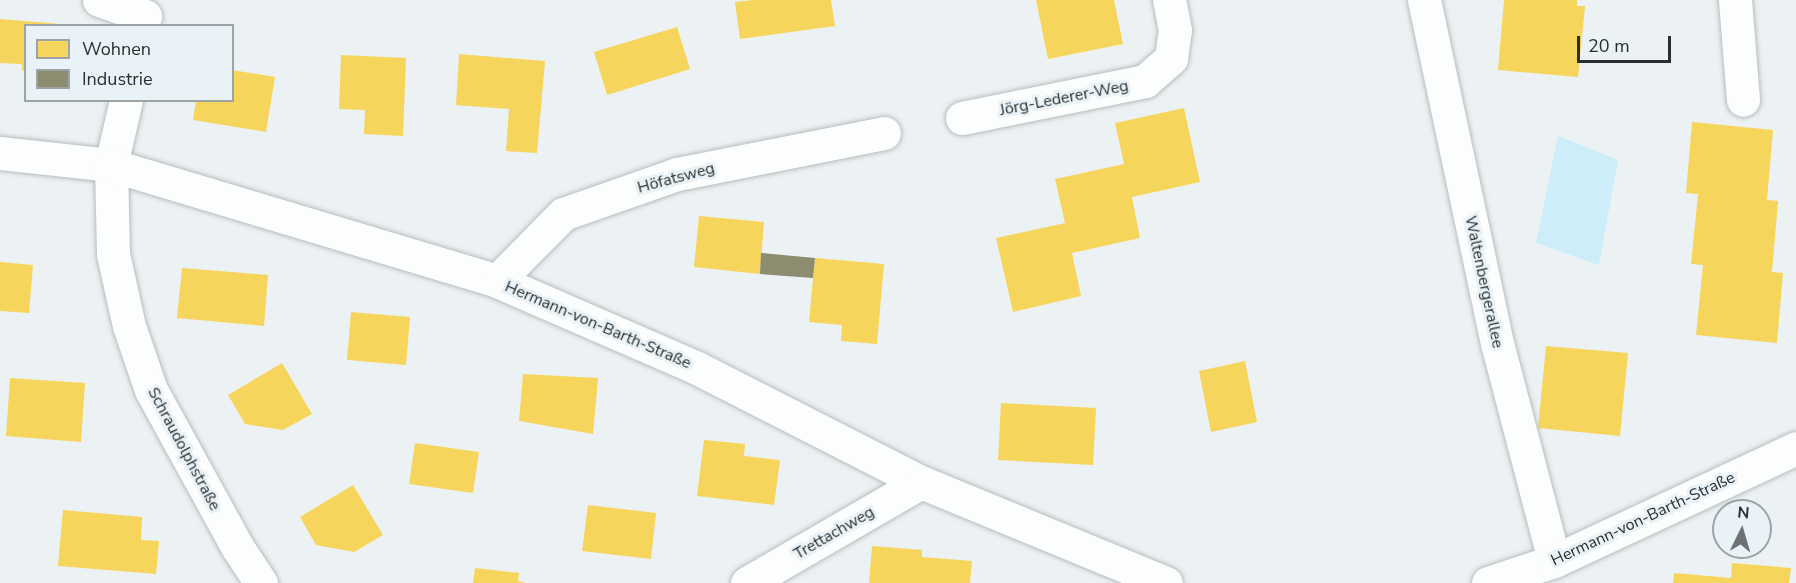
<!DOCTYPE html>
<html>
<head>
<meta charset="utf-8">
<style>
  body { margin:0 }
  #map { position:relative; width:1796px; height:583px; overflow:hidden; background:#ecf1f3; font-family:"Nunito Sans",sans-serif }
  div>[style] { position:absolute }
  [style*='--x'] { left:calc(var(--x)*1px); top:calc(var(--y)*1px); width:calc(var(--w)*1px); rotate:calc(var(--a)*1deg) }
  .green>* { inset:0; background:#cdedf8 }
  .homes>* { inset:0; background:#f6d55c }
  .industry>* { inset:0; background:#8c8c6e }
  .roads { filter:drop-shadow(0 0 2px #b9bdbf) drop-shadow(0 0 2px #b9bdbf) }
  .minor>* { height:33px; margin:-16.5px; padding:0 16.5px; transform-origin:16.5px; border-radius:16.5px; background:#fcfdfd }
  span { translate:-50% -50%; white-space:nowrap; text-align:center; line-height:1.15; -webkit-text-stroke:6px #e9f2f6; paint-order:stroke }
  .street-label { font-size:16px; color:#2a2e2f }
  .legend { position:absolute; left:24px; top:24px; width:210px; height:78px; box-sizing:border-box; background:#e9f2f6; border:2px solid #9da4a6; margin:0; padding:8px 10px; list-style:none; font-size:18px; color:#2a2e2f }
  .legend li { display:flex; align-items:center; gap:12px; height:30px }
  .legend b { width:30px; border:2px solid #9da4a6 }
  .north { position:absolute; left:1712px; top:499px; width:60px; height:60px; box-sizing:border-box; background:#e9f2f6; border:2px solid #9da4a6; border-radius:50%; rotate:5deg; font-size:16px; font-weight:700; line-height:24px; text-align:center; color:#2a2e2f }
  .north::after { content:''; display:block; margin:auto; width:21px; height:27px; background:#6e7274; clip-path:polygon(50% 0,100% 100%,50% 72%,0 100%) }
  .scale { position:absolute; left:1577px; top:36px; width:94px; height:27px; box-sizing:border-box; border:3px solid #2a2e2f; border-top:0; padding-left:8px; font-size:18px; line-height:21px; white-space:nowrap; color:#2a2e2f; -webkit-text-stroke:4px #e9f2f6; paint-order:stroke }
</style>
</head>
<body>
<div id="map">
  <div class="green">
    <div style="clip-path:polygon(1558px 136px,1618px 160px,1599px 265px,1536px 243px)"></div>
  </div>
  <div class="homes">
    <div style="clip-path:polygon(753px 0,831px 0,835px 26px,740px 39px,735px 2px)"></div>
    <div style="clip-path:polygon(1036px 0,1114px 0,1123px 44px,1048px 59px)"></div>
    <div style="clip-path:polygon(1504px 0,1577px 0,1577px 6px,1585px 6px,1578px 77px,1498px 70px)"></div>
    <div style="clip-path:polygon(0 19px,61px 24px,61px 26px,26px 26px,26px 71px,22px 70px,22px 64px,0 63px)"></div>
    <div style="clip-path:polygon(677px 27px,690px 69px,607px 95px,594px 52px)"></div>
    <div style="clip-path:polygon(459px 54px,545px 61px,537px 153px,506px 151px,509px 109px,456px 105px)"></div>
    <div style="clip-path:polygon(341px 55px,406px 58px,403px 136px,364px 134px,365px 110px,339px 109px)"></div>
    <div style="clip-path:polygon(232px 70px,275px 77px,266px 132px,193px 120px,196px 100px,232px 100px)"></div>
    <div style="clip-path:polygon(1184px 108px,1200px 182px,1132px 197px,1140px 238px,1072px 253px,1081px 296px,1013px 312px,996px 238px,1065px 223px,1055px 179px,1124px 164px,1115px 123px)"></div>
    <div style="clip-path:polygon(1692px 122px,1773px 130px,1767px 200px,1778px 201px,1772px 272px,1783px 273px,1777px 343px,1696px 335px,1703px 265px,1691px 264px,1698px 194px,1686px 193px)"></div>
    <div style="clip-path:polygon(699px 216px,764px 222px,760px 274px,694px 267px)"></div>
    <div style="clip-path:polygon(815px 258px,884px 264px,877px 344px,841px 341px,842px 325px,809px 322px)"></div>
    <div style="clip-path:polygon(0 262px,33px 265px,29px 313px,0 311px)"></div>
    <div style="clip-path:polygon(182px 268px,268px 275px,264px 326px,177px 318px)"></div>
    <div style="clip-path:polygon(351px 312px,410px 317px,406px 365px,347px 360px)"></div>
    <div style="clip-path:polygon(1546px 346px,1628px 353px,1620px 436px,1538px 428px)"></div>
    <div style="clip-path:polygon(1245px 361px,1257px 422px,1211px 432px,1199px 371px)"></div>
    <div style="clip-path:polygon(282px 363px,312px 414px,283px 430px,245px 424px,228px 395px)"></div>
    <div style="clip-path:polygon(523px 374px,598px 378px,593px 434px,519px 421px)"></div>
    <div style="clip-path:polygon(10px 378px,85px 383px,81px 442px,6px 436px)"></div>
    <div style="clip-path:polygon(1001px 403px,1096px 408px,1093px 465px,998px 460px)"></div>
    <div style="clip-path:polygon(704px 440px,745px 444px,744px 456px,780px 460px,774px 505px,697px 496px)"></div>
    <div style="clip-path:polygon(415px 443px,479px 452px,473px 493px,409px 484px)"></div>
    <div style="clip-path:polygon(353px 485px,383px 535px,354px 552px,316px 545px,300px 517px)"></div>
    <div style="clip-path:polygon(588px 505px,656px 513px,651px 559px,582px 551px)"></div>
    <div style="clip-path:polygon(63px 510px,142px 517px,141px 540px,159px 541px,156px 574px,58px 566px)"></div>
    <div style="clip-path:polygon(872px 546px,922px 550px,922px 557px,972px 561px,970px 583px,869px 583px)"></div>
    <div style="clip-path:polygon(1732px 563px,1791px 568px,1789px 583px,1673px 583px,1674px 573px,1731px 578px)"></div>
    <div style="clip-path:polygon(475px 568px,519px 573px,518px 581px,526px 583px,473px 583px)"></div>
  </div>
  <div class="industry">
    <div style="clip-path:polygon(761px 253px,815px 258px,813px 278px,760px 274px)"></div>
  </div>
  <div class="roads">
    <div class="minor">
      <div style="--x:99;--y:0;--w:49;--a:19.2"></div>
      <div style="--x:1424;--y:0;--w:351;--a:78"></div>
      <div style="--x:1497;--y:343;--w:225;--a:75.3"></div>
      <div style="--x:1735;--y:0;--w:100;--a:85.4"></div>
      <div style="--x:126;--y:100;--w:67;--a:103"></div>
      <div style="--x:111;--y:165;--w:89;--a:88.7"></div>
      <div style="--x:113;--y:254;--w:74;--a:77.5"></div>
      <div style="--x:129;--y:326;--w:68;--a:71"></div>
      <div style="--x:151;--y:390;--w:180;--a:61.2"></div>
      <div style="--x:238;--y:548;--w:42;--a:56.7"></div>
      <div style="--x:962;--y:118;--w:187;--a:-11.4"></div>
      <div style="--x:1145;--y:81;--w:35;--a:-41"></div>
      <div style="--x:1171;--y:58;--w:28;--a:-82"></div>
      <div style="--x:1175;--y:30;--w:31;--a:-101"></div>
      <div style="--x:0;--y:153;--w:112;--a:6.2"></div>
      <div style="--x:111;--y:165;--w:403;--a:16.7"></div>
      <div style="--x:497;--y:281;--w:218;--a:23.5"></div>
      <div style="--x:697;--y:368;--w:251;--a:27"></div>
      <div style="--x:921;--y:482;--w:265;--a:22.4"></div>
      <div style="--x:497;--y:281;--w:94;--a:-45.4"></div>
      <div style="--x:563;--y:214;--w:121;--a:-19.3"></div>
      <div style="--x:677;--y:174;--w:211;--a:-11.2"></div>
      <div style="--x:747;--y:583;--w:201;--a:-30.1"></div>
      <div style="--x:1488;--y:583;--w:70;--a:-18.4"></div>
      <div style="--x:1554;--y:561;--w:267;--a:-25"></div>
    </div>
  </div>
  <div class="street-label">
    <span style="left:1064px;top:98px;rotate:-11deg">Jörg-Lederer-Weg</span>
    <span style="left:676px;top:178px;rotate:-15deg">Höfatsweg</span>
    <span style="left:1484px;top:282px;rotate:78deg">Waltenbergerallee</span>
    <span style="left:598px;top:325px;rotate:23deg">Hermann-von-Barth-Straße</span>
    <span style="left:184px;top:449px;rotate:62deg">Schraudolphstraße</span>
    <span style="left:1643px;top:519px;rotate:-25deg">Hermann-von-Barth-Straße</span>
    <span style="left:834px;top:533px;rotate:-30deg">Trettachweg</span>
  </div>
  <ul class="legend">
  <li><b style="height:16px;background:#f6d55c"></b>Wohnen</li>
  <li><b style="height:16px;background:#8c8c6e"></b>Industrie</li>
  </ul>
  <div class="north">N</div>
  <div class="scale">20 m</div>
</div>
</body>
</html>
